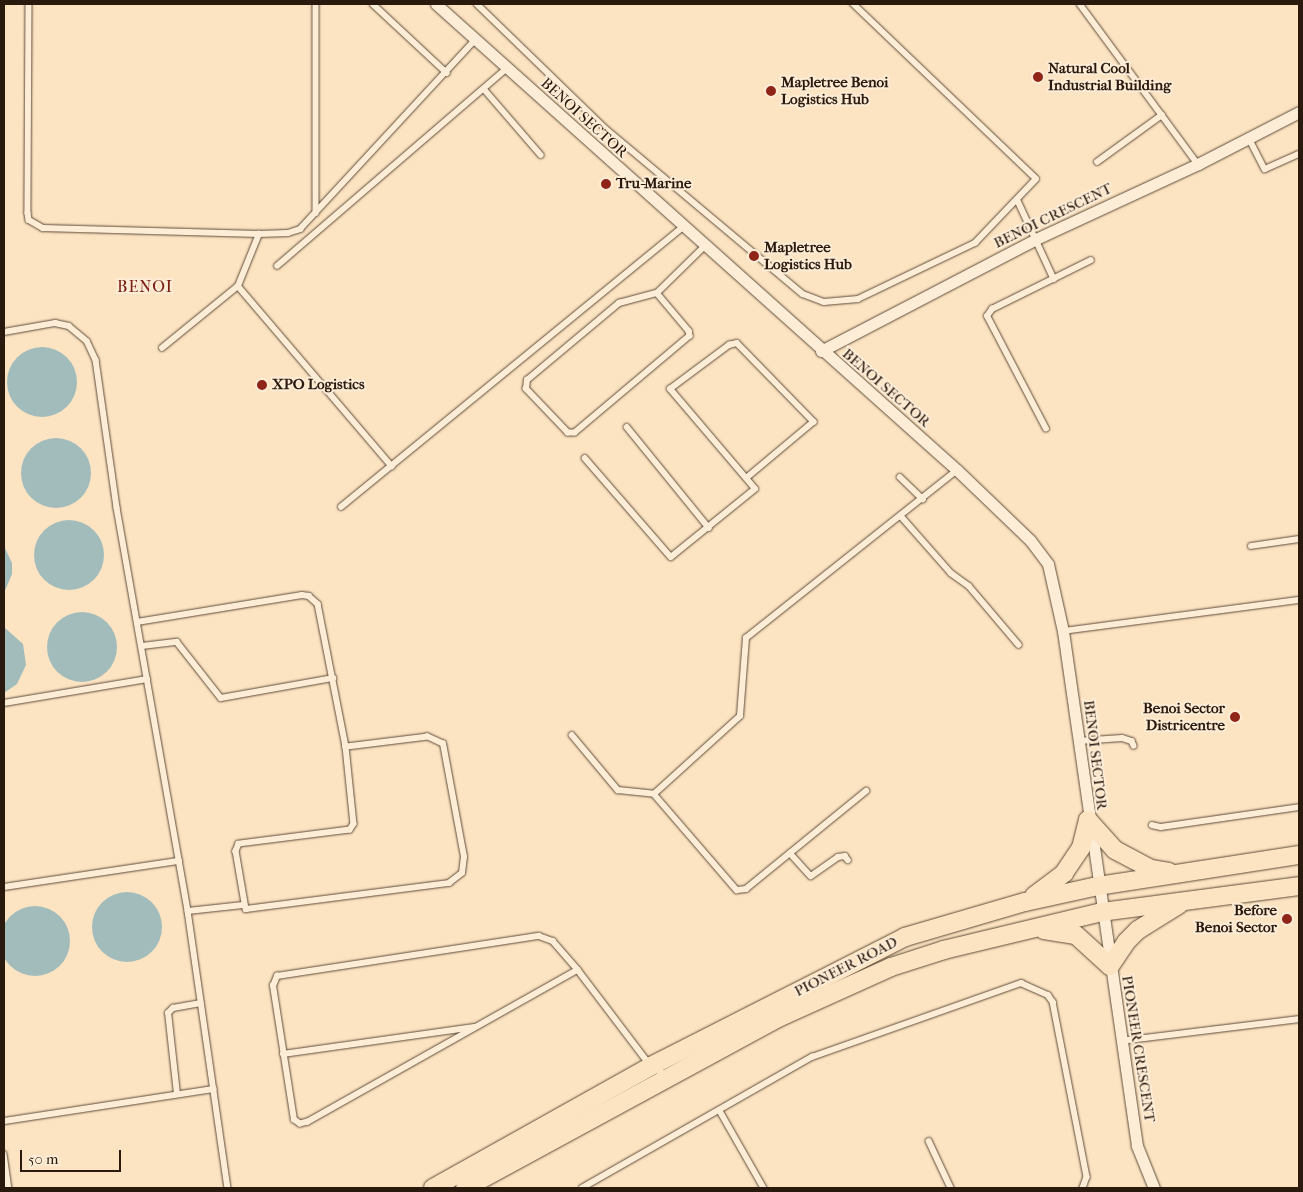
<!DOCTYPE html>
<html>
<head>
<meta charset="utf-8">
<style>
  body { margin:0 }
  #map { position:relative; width:1303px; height:1192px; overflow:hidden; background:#fce3c1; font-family:"IM FELL French Canon",serif }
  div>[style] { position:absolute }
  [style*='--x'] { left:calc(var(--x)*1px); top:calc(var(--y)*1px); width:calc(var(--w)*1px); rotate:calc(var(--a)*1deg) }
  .water>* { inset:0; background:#a2bcbc }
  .round { border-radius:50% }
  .roads { filter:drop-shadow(0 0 1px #5e4c3a) drop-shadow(0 0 1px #5e4c3a) }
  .service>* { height:5.5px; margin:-2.75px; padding:0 2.75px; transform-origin:2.75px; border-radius:2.75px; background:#fdedd7 }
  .minor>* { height:11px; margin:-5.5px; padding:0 5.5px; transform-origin:5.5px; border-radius:5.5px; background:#fdedd7 }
  .primary>* { height:18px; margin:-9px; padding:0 9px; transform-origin:9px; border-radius:9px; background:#fce3c1 }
  .dots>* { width:14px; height:14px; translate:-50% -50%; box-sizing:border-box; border:2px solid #fdedd7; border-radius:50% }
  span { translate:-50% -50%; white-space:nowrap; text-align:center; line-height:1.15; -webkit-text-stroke:4px #fdedd7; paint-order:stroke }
  .poi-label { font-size:15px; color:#2a190d; font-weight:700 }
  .left { translate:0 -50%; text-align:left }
  .right { translate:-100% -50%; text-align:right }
  .street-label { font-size:15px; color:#2a190d }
  .neighbourhood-label { font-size:16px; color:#7a1f14; letter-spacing:1px }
  .frame { position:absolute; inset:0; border:5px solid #2a190d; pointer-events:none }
  .scale { position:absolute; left:20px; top:1150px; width:101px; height:22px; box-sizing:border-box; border:2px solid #2a190d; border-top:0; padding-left:6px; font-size:15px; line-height:18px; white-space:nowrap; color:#2a190d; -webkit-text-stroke:4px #fdedd7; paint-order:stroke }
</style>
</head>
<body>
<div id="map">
  <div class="water">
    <div class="round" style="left:7px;top:347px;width:70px;height:70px"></div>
    <div class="round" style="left:21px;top:438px;width:70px;height:70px"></div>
    <div class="round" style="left:34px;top:520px;width:70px;height:70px"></div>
    <div style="clip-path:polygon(4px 546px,12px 563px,12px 574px,4px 593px)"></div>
    <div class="round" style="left:47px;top:612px;width:70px;height:70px"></div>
    <div style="clip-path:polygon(4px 627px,23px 644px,26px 665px,17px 684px,4px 693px)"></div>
    <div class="round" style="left:92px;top:892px;width:70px;height:70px"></div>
    <div class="round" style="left:0;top:906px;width:70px;height:70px"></div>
  </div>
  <div class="roads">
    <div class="service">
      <div style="--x:29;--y:4;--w:209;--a:90.3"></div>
      <div style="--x:28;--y:213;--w:7;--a:82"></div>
      <div style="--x:29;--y:220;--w:16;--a:30"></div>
      <div style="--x:43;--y:228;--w:216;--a:1.6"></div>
      <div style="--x:259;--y:234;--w:29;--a:-2"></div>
      <div style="--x:288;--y:233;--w:13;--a:-18"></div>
      <div style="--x:300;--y:229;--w:259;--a:-47.2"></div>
      <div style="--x:316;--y:4;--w:209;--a:90"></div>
      <div style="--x:373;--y:4;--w:101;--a:43"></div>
      <div style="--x:477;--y:4;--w:178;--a:44.1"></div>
      <div style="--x:605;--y:128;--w:258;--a:40"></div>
      <div style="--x:803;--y:294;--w:22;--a:21"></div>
      <div style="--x:824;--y:302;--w:34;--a:-5"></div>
      <div style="--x:858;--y:299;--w:130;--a:-25.6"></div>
      <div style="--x:975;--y:243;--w:88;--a:-46.4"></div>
      <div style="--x:1036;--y:179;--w:253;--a:-136.3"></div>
      <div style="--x:1080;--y:4;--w:199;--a:53.6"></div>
      <div style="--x:484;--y:89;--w:87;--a:49.2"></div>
      <div style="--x:1249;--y:138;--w:35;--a:63"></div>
      <div style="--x:1265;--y:169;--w:37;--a:-24"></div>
      <div style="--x:1097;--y:162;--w:80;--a:-35.9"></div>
      <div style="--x:1018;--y:201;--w:86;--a:65.2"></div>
      <div style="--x:277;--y:266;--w:303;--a:-40.7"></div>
      <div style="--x:238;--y:286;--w:237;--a:49.5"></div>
      <div style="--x:657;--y:293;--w:50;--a:49.9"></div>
      <div style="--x:689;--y:331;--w:5;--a:79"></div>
      <div style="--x:690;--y:336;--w:150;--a:139.9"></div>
      <div style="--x:575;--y:433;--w:7;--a:180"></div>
      <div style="--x:568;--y:433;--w:61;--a:-133.7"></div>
      <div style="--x:526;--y:389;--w:9;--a:-84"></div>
      <div style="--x:527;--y:380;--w:120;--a:-39.9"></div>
      <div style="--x:619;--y:303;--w:39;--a:-15"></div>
      <div style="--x:657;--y:293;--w:67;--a:-44.4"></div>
      <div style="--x:4;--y:332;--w:52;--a:-10"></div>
      <div style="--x:55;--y:323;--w:14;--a:12"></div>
      <div style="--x:69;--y:326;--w:23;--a:40"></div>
      <div style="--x:87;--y:341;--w:21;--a:65"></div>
      <div style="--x:96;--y:360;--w:149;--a:81.9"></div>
      <div style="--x:117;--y:508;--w:409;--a:80"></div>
      <div style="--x:188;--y:911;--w:280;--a:81.8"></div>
      <div style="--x:162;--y:348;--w:98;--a:-39.2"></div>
      <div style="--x:238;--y:286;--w:56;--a:-68"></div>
      <div style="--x:627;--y:427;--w:130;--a:50.9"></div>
      <div style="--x:1046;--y:429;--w:127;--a:-117.6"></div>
      <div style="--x:987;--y:316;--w:9;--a:-54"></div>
      <div style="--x:992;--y:309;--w:110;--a:-26.3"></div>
      <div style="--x:585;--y:458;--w:131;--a:49"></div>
      <div style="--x:671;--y:557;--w:108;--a:-39"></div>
      <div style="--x:755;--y:489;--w:131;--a:-130.4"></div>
      <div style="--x:670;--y:389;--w:74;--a:-36.7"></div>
      <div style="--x:729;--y:345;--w:8;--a:-14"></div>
      <div style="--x:737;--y:343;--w:110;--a:45.7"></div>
      <div style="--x:814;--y:422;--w:87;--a:140.1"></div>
      <div style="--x:900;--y:477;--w:32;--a:44"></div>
      <div style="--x:341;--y:507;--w:442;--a:-39.3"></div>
      <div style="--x:901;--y:516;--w:76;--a:48.7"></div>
      <div style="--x:951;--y:573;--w:22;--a:36"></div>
      <div style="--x:969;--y:586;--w:77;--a:49.7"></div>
      <div style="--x:1251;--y:546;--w:49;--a:-8.3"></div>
      <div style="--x:137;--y:622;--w:167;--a:-9.3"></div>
      <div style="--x:302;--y:595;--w:7;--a:8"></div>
      <div style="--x:309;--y:596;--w:12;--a:42"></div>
      <div style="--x:318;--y:604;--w:146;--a:78.9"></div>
      <div style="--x:346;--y:747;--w:77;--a:84.1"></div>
      <div style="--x:354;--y:824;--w:7;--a:124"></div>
      <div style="--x:350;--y:830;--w:112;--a:172.8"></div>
      <div style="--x:239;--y:844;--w:8;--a:113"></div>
      <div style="--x:236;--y:851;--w:59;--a:80.2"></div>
      <div style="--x:246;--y:909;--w:205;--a:-7.3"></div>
      <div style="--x:449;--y:883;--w:16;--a:-38"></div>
      <div style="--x:462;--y:873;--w:16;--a:-83"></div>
      <div style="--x:464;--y:857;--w:115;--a:-100.5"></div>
      <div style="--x:443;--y:744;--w:17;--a:-155"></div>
      <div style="--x:428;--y:737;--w:83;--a:173"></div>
      <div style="--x:1063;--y:631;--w:238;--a:-7.5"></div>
      <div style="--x:142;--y:646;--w:35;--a:-7"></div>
      <div style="--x:177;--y:642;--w:71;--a:51.8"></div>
      <div style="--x:221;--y:698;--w:114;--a:-10.1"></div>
      <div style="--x:4;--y:703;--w:145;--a:-9.5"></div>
      <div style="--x:572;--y:735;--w:72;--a:50.1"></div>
      <div style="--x:618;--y:790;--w:36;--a:6"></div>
      <div style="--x:654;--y:794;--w:127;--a:49.2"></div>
      <div style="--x:737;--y:890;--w:9;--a:-6"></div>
      <div style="--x:746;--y:889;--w:155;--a:-39.2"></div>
      <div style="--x:1078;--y:741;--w:44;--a:-3.9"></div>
      <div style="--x:1122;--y:738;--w:10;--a:17"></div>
      <div style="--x:1132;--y:741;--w:5;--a:68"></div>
      <div style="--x:654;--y:794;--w:116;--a:-42.2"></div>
      <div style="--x:740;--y:716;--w:78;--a:-85.6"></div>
      <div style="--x:746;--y:638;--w:270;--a:-38.5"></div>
      <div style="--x:1152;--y:825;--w:9;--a:13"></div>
      <div style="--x:1161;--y:827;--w:139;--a:-8.2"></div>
      <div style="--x:790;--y:853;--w:31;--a:48"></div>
      <div style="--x:811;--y:876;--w:33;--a:-35"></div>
      <div style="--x:838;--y:857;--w:7;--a:-8"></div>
      <div style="--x:845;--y:856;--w:5;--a:53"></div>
      <div style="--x:4;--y:887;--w:177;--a:-8.5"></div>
      <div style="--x:188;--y:911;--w:55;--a:-6.2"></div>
      <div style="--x:578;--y:970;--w:310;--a:150.6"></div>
      <div style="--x:308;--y:1122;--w:8;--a:166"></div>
      <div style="--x:300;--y:1124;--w:7;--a:-146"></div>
      <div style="--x:294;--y:1120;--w:136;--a:-98.9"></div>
      <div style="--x:273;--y:986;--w:11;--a:-68"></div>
      <div style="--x:277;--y:976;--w:265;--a:-8.7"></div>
      <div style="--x:539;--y:936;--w:15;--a:20"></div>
      <div style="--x:553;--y:941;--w:38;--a:49"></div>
      <div style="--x:578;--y:970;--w:121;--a:52.8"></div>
      <div style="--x:651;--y:1066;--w:19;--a:32"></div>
      <div style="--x:1121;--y:1041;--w:179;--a:-7"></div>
      <div style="--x:283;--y:1054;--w:193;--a:-8"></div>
      <div style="--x:177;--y:1094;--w:81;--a:-96.3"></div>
      <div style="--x:168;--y:1013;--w:7;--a:-45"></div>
      <div style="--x:173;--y:1008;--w:28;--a:-10"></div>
      <div style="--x:720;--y:1111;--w:89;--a:60.3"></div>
      <div style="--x:4;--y:1121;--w:212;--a:-8.7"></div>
      <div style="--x:929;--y:1141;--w:52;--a:64.9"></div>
      <div style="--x:4;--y:1154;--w:34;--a:82"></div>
      <div style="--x:582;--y:1188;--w:265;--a:-29.7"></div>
      <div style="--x:812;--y:1057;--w:222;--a:-19.5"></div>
      <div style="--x:1021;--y:983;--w:30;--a:24"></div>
      <div style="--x:1048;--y:995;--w:9;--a:54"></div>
      <div style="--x:1053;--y:1002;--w:178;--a:79"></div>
      <div style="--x:1087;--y:1177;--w:12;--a:110"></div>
    </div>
    <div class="minor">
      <div style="--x:436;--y:4;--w:699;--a:41.81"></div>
      <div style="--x:957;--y:470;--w:101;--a:43.8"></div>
      <div style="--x:1030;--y:540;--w:30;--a:53"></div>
      <div style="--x:1048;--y:564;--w:69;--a:77.4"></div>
      <div style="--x:1063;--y:631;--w:520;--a:81.82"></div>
      <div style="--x:1137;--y:1146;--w:45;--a:68"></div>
      <div style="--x:821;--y:351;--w:242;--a:-27.5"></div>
      <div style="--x:1036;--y:239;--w:179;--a:-24.8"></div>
      <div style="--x:1198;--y:164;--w:114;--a:-27.2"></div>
    </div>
    <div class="primary">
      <div style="--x:1088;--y:820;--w:40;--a:48"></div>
      <div style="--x:1115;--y:850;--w:41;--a:27.8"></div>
      <div style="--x:1151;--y:869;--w:18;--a:9"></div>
      <div style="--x:1034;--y:896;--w:38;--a:-37"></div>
      <div style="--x:1064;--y:873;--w:30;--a:-56"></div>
      <div style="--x:1081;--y:848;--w:29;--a:-76"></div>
      <div style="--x:1044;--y:930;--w:32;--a:9"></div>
      <div style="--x:1076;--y:935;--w:46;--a:42.4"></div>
      <div style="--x:1110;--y:966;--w:29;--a:-56"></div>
      <div style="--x:1126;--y:942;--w:17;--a:-45"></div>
      <div style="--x:1138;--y:930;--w:49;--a:-31.8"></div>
      <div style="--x:433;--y:1188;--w:250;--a:-29.2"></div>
      <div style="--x:651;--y:1066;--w:285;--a:-26.9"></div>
      <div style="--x:905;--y:937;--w:125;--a:-16.3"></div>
      <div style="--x:1025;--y:902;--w:75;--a:-12.4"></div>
      <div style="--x:1098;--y:886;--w:203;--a:-8.8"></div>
      <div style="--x:465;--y:1188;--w:356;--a:-28.5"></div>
      <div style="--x:778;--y:1018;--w:124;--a:-24.3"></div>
      <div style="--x:891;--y:967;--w:56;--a:-17.8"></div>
      <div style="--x:944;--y:950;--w:163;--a:-13.5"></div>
      <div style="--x:1102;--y:912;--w:199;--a:-7.5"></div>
    </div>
  </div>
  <div class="dots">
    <div style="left:1038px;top:77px;background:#8f2418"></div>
    <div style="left:771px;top:91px;background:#8f2418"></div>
    <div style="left:606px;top:184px;background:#8f2418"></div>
    <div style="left:754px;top:256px;background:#8f2418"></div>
    <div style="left:262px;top:385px;background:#8f2418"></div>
    <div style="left:1235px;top:717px;background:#8f2418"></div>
    <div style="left:1287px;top:919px;background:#8f2418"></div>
  </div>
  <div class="poi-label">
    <span class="left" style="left:1048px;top:77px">Natural Cool<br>Industrial Building</span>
    <span class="left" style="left:781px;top:91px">Mapletree Benoi<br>Logistics Hub</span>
    <span class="left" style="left:616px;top:184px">Tru-Marine</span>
    <span class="left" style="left:764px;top:256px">Mapletree<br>Logistics Hub</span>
    <span class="left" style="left:272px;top:385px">XPO Logistics</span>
    <span class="right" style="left:1225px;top:717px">Benoi Sector<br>Districentre</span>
    <span class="right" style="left:1277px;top:919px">Before<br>Benoi Sector</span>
  </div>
  <div class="street-label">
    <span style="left:584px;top:118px;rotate:42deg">BENOI SECTOR</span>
    <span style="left:1053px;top:216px;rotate:-26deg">BENOI CRESCENT</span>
    <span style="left:886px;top:388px;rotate:41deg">BENOI SECTOR</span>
    <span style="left:1095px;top:755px;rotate:83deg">BENOI SECTOR</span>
    <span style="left:846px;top:967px;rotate:-27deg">PIONEER ROAD</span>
    <span style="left:1138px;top:1049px;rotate:81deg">PIONEER CRESCENT</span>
  </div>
  <div class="neighbourhood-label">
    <span style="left:145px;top:287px">BENOI</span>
  </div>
  <div class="frame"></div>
  <div class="scale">50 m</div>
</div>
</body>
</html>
